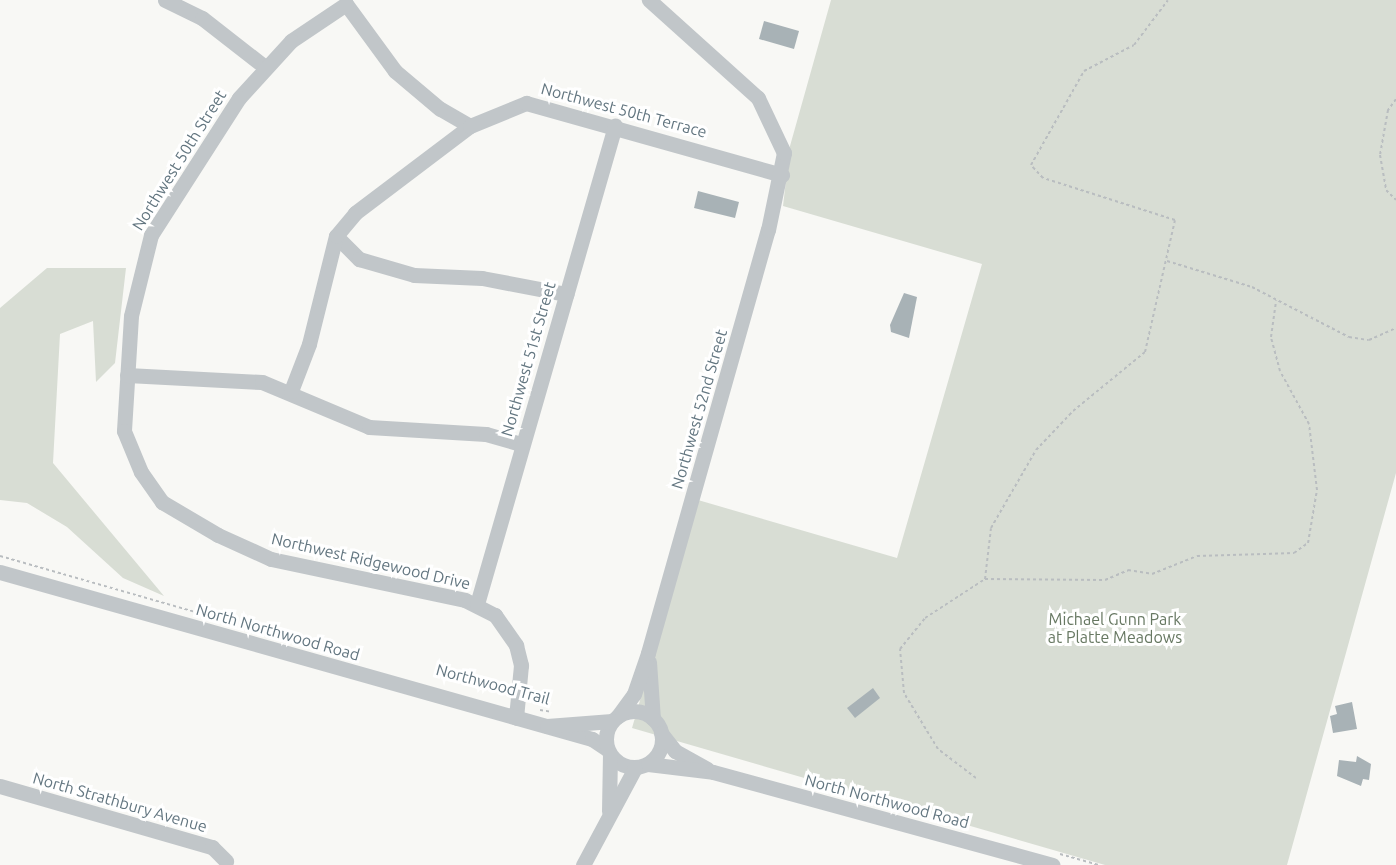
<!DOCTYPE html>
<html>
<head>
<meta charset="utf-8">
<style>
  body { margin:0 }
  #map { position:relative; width:1396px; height:865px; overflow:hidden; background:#f8f8f5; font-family:Ubuntu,sans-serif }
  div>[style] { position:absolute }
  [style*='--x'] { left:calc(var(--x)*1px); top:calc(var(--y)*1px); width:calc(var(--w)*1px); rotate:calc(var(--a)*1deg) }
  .green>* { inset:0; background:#d8ddd4 }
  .building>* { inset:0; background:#a8b2b6 }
  .path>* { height:2px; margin-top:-1px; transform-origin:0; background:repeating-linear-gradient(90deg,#b9bdc0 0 3px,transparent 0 6px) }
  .minor>* { height:15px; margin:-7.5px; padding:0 7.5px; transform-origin:7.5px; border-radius:7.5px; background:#c1c6c9 }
  .minor>.ring { margin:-7.5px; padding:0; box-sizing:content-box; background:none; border:15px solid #c1c6c9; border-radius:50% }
  span { translate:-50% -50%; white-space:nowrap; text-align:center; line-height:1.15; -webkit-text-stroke:6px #fff; paint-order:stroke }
  .street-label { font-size:16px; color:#637680 }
  .park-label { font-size:16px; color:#677862 }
</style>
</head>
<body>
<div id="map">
  <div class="green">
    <div style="clip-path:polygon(831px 0,1396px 0,1396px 473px,1287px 865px,1105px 865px,632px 728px,698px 500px,897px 558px,982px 264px,783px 206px,790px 146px)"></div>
    <div style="clip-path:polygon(47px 268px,126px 268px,115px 363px,96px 382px,93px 321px,60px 334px,53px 463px,164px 596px,123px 578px,67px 527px,27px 503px,0 500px,0 308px)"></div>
  </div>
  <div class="building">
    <div style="clip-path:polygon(764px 21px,799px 31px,794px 49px,759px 39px)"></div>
    <div style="clip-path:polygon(698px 191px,739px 202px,735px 218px,694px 208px)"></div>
    <div style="clip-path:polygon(904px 293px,917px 297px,909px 338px,891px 332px,890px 325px)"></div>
    <div style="clip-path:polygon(873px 688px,880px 698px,855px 718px,847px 708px)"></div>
    <div style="clip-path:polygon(1352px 702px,1357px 729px,1333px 733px,1330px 716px,1337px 714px,1335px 706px)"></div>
    <div style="clip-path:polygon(1357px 756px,1371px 764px,1369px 780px,1363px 779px,1361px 786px,1337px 776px,1339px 760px,1356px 762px)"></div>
  </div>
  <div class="path">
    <div style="--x:1396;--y:99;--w:14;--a:126"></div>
    <div style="--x:1388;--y:110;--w:46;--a:100.1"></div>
    <div style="--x:1380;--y:155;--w:36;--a:80"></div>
    <div style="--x:1386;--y:190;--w:14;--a:45"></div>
    <div style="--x:1167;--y:261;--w:89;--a:17"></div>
    <div style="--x:1252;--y:287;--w:109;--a:27.3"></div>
    <div style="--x:1349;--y:337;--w:20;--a:9"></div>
    <div style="--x:1369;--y:340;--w:30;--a:-24"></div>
    <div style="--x:0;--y:556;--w:210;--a:16"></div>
    <div style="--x:985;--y:579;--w:51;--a:-83.3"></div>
    <div style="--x:991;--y:528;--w:90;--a:-60"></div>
    <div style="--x:1036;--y:450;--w:54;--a:-46.5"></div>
    <div style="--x:1073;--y:411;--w:93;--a:-39.3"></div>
    <div style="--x:1145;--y:352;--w:135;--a:-77.2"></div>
    <div style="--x:1175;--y:220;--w:139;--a:-162.3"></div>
    <div style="--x:1043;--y:178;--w:18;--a:-133"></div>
    <div style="--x:1031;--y:165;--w:108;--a:-60.6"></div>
    <div style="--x:1084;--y:71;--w:56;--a:-27.5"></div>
    <div style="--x:1134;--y:45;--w:56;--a:-52.9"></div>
    <div style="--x:242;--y:626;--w:84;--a:15.2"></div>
    <div style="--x:540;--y:710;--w:12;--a:9"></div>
    <div style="--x:976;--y:778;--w:48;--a:-142.7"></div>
    <div style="--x:938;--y:749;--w:66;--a:-121.3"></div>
    <div style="--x:904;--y:693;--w:44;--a:-95.2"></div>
    <div style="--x:900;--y:649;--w:40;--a:-51"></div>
    <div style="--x:925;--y:618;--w:72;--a:-33"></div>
    <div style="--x:985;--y:579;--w:120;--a:0.5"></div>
    <div style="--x:1105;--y:580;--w:25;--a:-23"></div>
    <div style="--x:1128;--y:570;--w:24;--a:9"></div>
    <div style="--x:1152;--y:574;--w:48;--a:-21.8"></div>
    <div style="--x:1197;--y:556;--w:97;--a:-1.8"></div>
    <div style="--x:1294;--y:553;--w:17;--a:-36"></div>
    <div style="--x:1308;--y:543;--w:54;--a:-80.4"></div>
    <div style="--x:1317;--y:490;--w:66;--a:-96.9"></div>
    <div style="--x:1309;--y:424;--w:60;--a:-118.7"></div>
    <div style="--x:1280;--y:371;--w:35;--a:-105"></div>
    <div style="--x:1271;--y:337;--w:37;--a:-82"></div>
    <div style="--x:1060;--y:854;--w:41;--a:15.8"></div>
  </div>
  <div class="minor">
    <div style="--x:165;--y:0;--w:41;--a:25.9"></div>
    <div style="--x:202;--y:18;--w:80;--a:37.9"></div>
    <div style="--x:470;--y:126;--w:34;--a:-150"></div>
    <div style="--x:440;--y:109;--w:59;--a:-139.8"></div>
    <div style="--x:395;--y:71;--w:83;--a:-126.2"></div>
    <div style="--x:346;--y:4;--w:66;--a:146.1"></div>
    <div style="--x:291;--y:41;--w:77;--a:132.4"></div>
    <div style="--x:239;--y:98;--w:163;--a:122.7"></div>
    <div style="--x:151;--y:235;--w:83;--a:103.9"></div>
    <div style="--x:131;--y:316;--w:115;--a:93.5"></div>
    <div style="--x:124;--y:431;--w:44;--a:67.5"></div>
    <div style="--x:141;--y:472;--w:37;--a:55"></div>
    <div style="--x:162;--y:502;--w:65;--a:30.5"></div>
    <div style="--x:218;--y:535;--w:58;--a:24.4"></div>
    <div style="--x:271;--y:559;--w:198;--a:11.9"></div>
    <div style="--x:465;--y:600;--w:34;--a:27"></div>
    <div style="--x:495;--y:615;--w:37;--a:55"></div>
    <div style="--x:516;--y:645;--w:21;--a:76"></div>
    <div style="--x:521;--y:665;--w:53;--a:95.4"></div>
    <div style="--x:336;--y:236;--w:33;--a:45"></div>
    <div style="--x:359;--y:259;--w:57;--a:16.2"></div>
    <div style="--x:414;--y:275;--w:68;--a:2.5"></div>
    <div style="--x:482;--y:278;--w:86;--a:10.8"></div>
    <div style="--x:127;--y:375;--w:135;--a:3"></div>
    <div style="--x:262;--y:382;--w:116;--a:22.8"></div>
    <div style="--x:369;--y:427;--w:117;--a:3.4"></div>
    <div style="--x:486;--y:434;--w:36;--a:16"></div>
    <div style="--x:291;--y:391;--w:50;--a:-69"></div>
    <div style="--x:309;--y:344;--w:111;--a:-76"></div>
    <div style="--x:336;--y:236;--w:30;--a:-50"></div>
    <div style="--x:355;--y:213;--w:144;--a:-37.1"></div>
    <div style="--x:470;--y:126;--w:61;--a:-22.3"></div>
    <div style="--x:526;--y:103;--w:266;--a:15.7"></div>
    <div style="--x:0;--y:572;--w:615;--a:15.75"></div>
    <div style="--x:592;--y:739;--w:18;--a:34"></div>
    <div style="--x:477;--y:604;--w:498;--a:-73.9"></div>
    <div style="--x:649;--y:662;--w:57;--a:86"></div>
    <div class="ring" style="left:606px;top:711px;width:41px;height:41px"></div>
    <div style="--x:618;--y:716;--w:27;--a:-54"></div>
    <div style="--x:634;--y:694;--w:43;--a:-71.1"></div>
    <div style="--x:648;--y:653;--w:440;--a:-74.2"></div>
    <div style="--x:768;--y:230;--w:79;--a:-78.3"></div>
    <div style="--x:784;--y:153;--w:61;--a:-115.3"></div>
    <div style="--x:758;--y:98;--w:147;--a:-138"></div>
    <div style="--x:547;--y:726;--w:65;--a:-4.4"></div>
    <div style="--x:661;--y:733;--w:23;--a:52"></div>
    <div style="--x:675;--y:751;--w:37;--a:29"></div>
    <div style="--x:648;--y:764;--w:65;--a:7"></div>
    <div style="--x:713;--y:772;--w:352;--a:15.3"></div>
    <div style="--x:0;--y:786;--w:221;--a:16.1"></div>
    <div style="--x:212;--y:847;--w:20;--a:45"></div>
    <div style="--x:609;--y:811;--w:56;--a:-89"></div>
    <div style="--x:583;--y:865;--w:110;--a:-61.8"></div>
  </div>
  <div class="street-label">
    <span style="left:624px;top:110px;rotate:15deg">Northwest 50th Terrace</span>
    <span style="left:179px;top:160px;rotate:-58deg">Northwest 50th Street</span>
    <span style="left:528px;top:359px;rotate:-74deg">Northwest 51st Street</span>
    <span style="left:699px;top:409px;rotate:-74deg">Northwest 52nd Street</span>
    <span style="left:371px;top:561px;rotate:13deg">Northwest Ridgewood Drive</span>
    <span style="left:278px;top:632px;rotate:16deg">North Northwood Road</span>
    <span style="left:493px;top:684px;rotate:15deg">Northwood Trail</span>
    <span style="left:887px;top:801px;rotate:15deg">North Northwood Road</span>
    <span style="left:120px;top:802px;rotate:16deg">North Strathbury Avenue</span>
  </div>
  <div class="park-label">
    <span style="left:1115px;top:628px">Michael Gunn Park<br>at Platte Meadows</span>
  </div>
</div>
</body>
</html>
